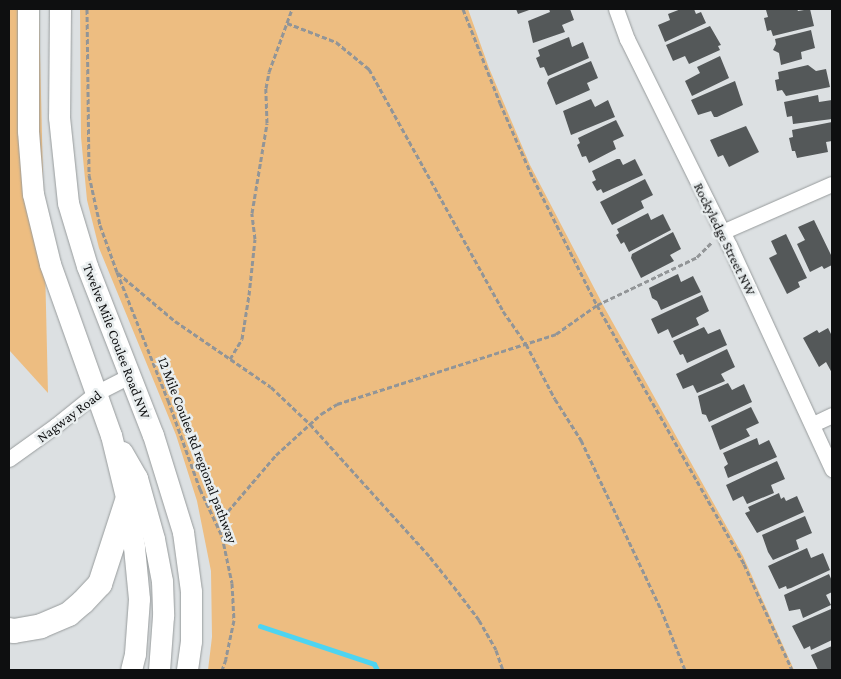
<!DOCTYPE html>
<html>
<head>
<meta charset="utf-8">
<style>
  body { margin:0 }
  #map { position:relative; width:841px; height:679px; overflow:hidden; background:#dce0e2; font-family:"Crimson Pro",serif }
  div>[style] { position:absolute }
  [style*='--x'] { left:calc(var(--x)*1px); top:calc(var(--y)*1px); width:calc(var(--w)*1px); rotate:calc(var(--a)*1deg) }
  .green>* { inset:0; background:#edbd81 }
  .stream>* { height:5px; margin:-2.5px; padding:0 2.5px; transform-origin:2.5px; border-radius:2.5px; background:#4ed4f1 }
  .building>* { inset:0; background:#545859 }
  .path>* { height:3px; margin-top:-1.5px; transform-origin:0; background:repeating-linear-gradient(90deg,#929597 0 5px,transparent 0 7.5px) }
  .roads { filter:drop-shadow(0 0 1px #979b9c) drop-shadow(0 0 1px #979b9c) }
  .street>* { height:15px; margin:-7.5px; padding:0 7.5px; transform-origin:7.5px; border-radius:7.5px; background:#fff }
  .secondary>* { height:21px; margin:-10.5px; padding:0 10.5px; transform-origin:10.5px; border-radius:10.5px; background:#fff }
  .primary>* { height:24px; margin:-12px; padding:0 12px; transform-origin:12px; border-radius:12px; background:#fff }
  span { translate:-50% -50%; white-space:nowrap; text-align:center; line-height:1.15; -webkit-text-stroke:5px #e9eeef; paint-order:stroke }
  .street-label { font-size:14px; color:#0e0f10 }
  .frame { position:absolute; inset:0; border:10px solid #0e0f10; pointer-events:none }
</style>
</head>
<body>
<div id="map">
  <div class="green">
    <div style="clip-path:polygon(9px 9px,39px 9px,48px 393px,9px 350px)"></div>
    <div style="clip-path:polygon(80px 9px,468px 9px,489px 68px,530px 165px,603px 305px,743px 556px,794px 670px,208px 670px,212px 637px,211px 571px,197px 501px,176px 435px,99px 248px,87px 200px,81px 137px)"></div>
  </div>
  <div class="stream">
    <div style="--x:260;--y:626;--w:120;--a:18.4"></div>
    <div style="--x:374;--y:664;--w:7;--a:63"></div>
  </div>
  <div class="building">
    <div style="clip-path:polygon(516px 9px,532px 9px,518px 14px)"></div>
    <div style="clip-path:polygon(549px 9px,570px 9px,574px 20px,562px 25px,565px 32px,533px 43px,528px 21px,550px 12px)"></div>
    <div style="clip-path:polygon(681px 9px,694px 9px,696px 14px,701px 12px,706px 23px,665px 42px,658px 25px,670px 20px,668px 14px)"></div>
    <div style="clip-path:polygon(769px 9px,797px 9px,798px 11px,810px 9px,814px 26px,773px 36px,771px 30px,767px 31px,764px 18px,768px 17px,766px 10px)"></div>
    <div style="clip-path:polygon(710px 26px,721px 45px,718px 46px,720px 50px,689px 64px,685px 56px,673px 61px,666px 45px)"></div>
    <div style="clip-path:polygon(811px 30px,815px 48px,801px 52px,802px 59px,781px 65px,779px 53px,773px 50px,776px 44px,775px 39px)"></div>
    <div style="clip-path:polygon(569px 37px,572px 47px,583px 42px,589px 58px,548px 76px,544px 67px,540px 68px,536px 58px,540px 56px,538px 50px)"></div>
    <div style="clip-path:polygon(720px 56px,729px 78px,692px 96px,685px 81px,700px 73px,697px 67px)"></div>
    <div style="clip-path:polygon(591px 61px,598px 78px,587px 83px,590px 90px,556px 105px,547px 83px,549px 79px)"></div>
    <div style="clip-path:polygon(808px 65px,816px 71px,826px 69px,830px 87px,786px 96px,782px 90px,777px 91px,775px 80px,779px 79px,778px 72px)"></div>
    <div style="clip-path:polygon(735px 81px,743px 105px,717px 117px,714px 117px,711px 111px,698px 115px,691px 100px)"></div>
    <div style="clip-path:polygon(818px 95px,819px 102px,832px 100px,832px 119px,793px 124px,792px 116px,787px 117px,784px 102px)"></div>
    <div style="clip-path:polygon(591px 99px,595px 107px,608px 100px,615px 117px,571px 135px,563px 111px)"></div>
    <div style="clip-path:polygon(616px 120px,624px 136px,613px 141px,616px 149px,589px 163px,586px 156px,582px 157px,577px 145px,580px 143px,578px 138px)"></div>
    <div style="clip-path:polygon(832px 122px,832px 141px,826px 142px,828px 152px,797px 158px,795px 151px,792px 151px,789px 138px,793px 137px,792px 130px)"></div>
    <div style="clip-path:polygon(746px 126px,759px 152px,729px 167px,723px 155px,718px 157px,710px 140px)"></div>
    <div style="clip-path:polygon(617px 159px,620px 159px,623px 165px,635px 159px,643px 175px,603px 193px,601px 189px,597px 191px,592px 182px,596px 180px,592px 171px)"></div>
    <div style="clip-path:polygon(645px 179px,653px 195px,641px 201px,644px 208px,612px 225px,600px 202px)"></div>
    <div style="clip-path:polygon(648px 213px,651px 220px,663px 214px,671px 230px,629px 252px,624px 242px,621px 244px,616px 235px,619px 233px,617px 229px)"></div>
    <div style="clip-path:polygon(814px 220px,832px 257px,832px 265px,824px 269px,822px 266px,810px 272px,797px 244px,805px 240px,798px 227px)"></div>
    <div style="clip-path:polygon(673px 232px,681px 249px,670px 255px,674px 261px,641px 278px,631px 258px,632px 254px)"></div>
    <div style="clip-path:polygon(786px 234px,807px 278px,798px 282px,800px 287px,787px 294px,769px 258px,777px 254px,771px 241px)"></div>
    <div style="clip-path:polygon(678px 274px,681px 282px,693px 276px,701px 292px,661px 310px,657px 301px,652px 298px,649px 288px)"></div>
    <div style="clip-path:polygon(702px 295px,709px 311px,696px 318px,699px 325px,672px 338px,668px 329px,658px 334px,651px 319px)"></div>
    <div style="clip-path:polygon(704px 327px,708px 334px,720px 329px,727px 345px,687px 363px,683px 354px,680px 355px,673px 341px)"></div>
    <div style="clip-path:polygon(828px 328px,832px 336px,832px 373px,826px 362px,819px 367px,803px 338px,817px 330px,819px 333px)"></div>
    <div style="clip-path:polygon(727px 349px,735px 367px,721px 374px,725px 381px,697px 393px,693px 385px,683px 389px,676px 374px)"></div>
    <div style="clip-path:polygon(728px 383px,732px 390px,744px 384px,752px 402px,709px 422px,706px 415px,702px 414px,698px 396px)"></div>
    <div style="clip-path:polygon(751px 407px,759px 423px,746px 429px,750px 436px,720px 450px,711px 426px)"></div>
    <div style="clip-path:polygon(757px 438px,759px 445px,769px 440px,777px 457px,728px 478px,724px 467px,728px 464px,723px 453px)"></div>
    <div style="clip-path:polygon(777px 461px,785px 479px,771px 485px,774px 493px,747px 504px,743px 496px,733px 501px,726px 485px)"></div>
    <div style="clip-path:polygon(779px 493px,781px 499px,784px 497px,786px 501px,797px 496px,804px 512px,757px 533px,745px 513px,750px 511px,748px 507px)"></div>
    <div style="clip-path:polygon(805px 516px,812px 533px,796px 540px,799px 549px,773px 560px,768px 552px,762px 535px)"></div>
    <div style="clip-path:polygon(807px 548px,811px 558px,823px 553px,830px 570px,791px 588px,787px 589px,786px 586px,779px 589px,768px 566px)"></div>
    <div style="clip-path:polygon(829px 574px,832px 581px,832px 592px,826px 595px,831px 605px,803px 618px,800px 609px,789px 611px,784px 595px)"></div>
    <div style="clip-path:polygon(831px 609px,832px 640px,811px 650px,810px 646px,804px 649px,792px 626px)"></div>
    <div style="clip-path:polygon(832px 646px,832px 670px,818px 670px,811px 655px)"></div>
  </div>
  <div class="path">
    <div style="--x:87;--y:9;--w:166;--a:89.3"></div>
    <div style="--x:89;--y:175;--w:51;--a:77.6"></div>
    <div style="--x:100;--y:225;--w:50;--a:70.1"></div>
    <div style="--x:117;--y:272;--w:138;--a:68.3"></div>
    <div style="--x:168;--y:400;--w:95;--a:70.2"></div>
    <div style="--x:200;--y:489;--w:52;--a:64.9"></div>
    <div style="--x:222;--y:536;--w:48;--a:78"></div>
    <div style="--x:232;--y:583;--w:37;--a:87"></div>
    <div style="--x:234;--y:620;--w:40;--a:102"></div>
    <div style="--x:226;--y:659;--w:12;--a:110"></div>
    <div style="--x:463;--y:9;--w:101;--a:68.5"></div>
    <div style="--x:500;--y:103;--w:82;--a:66.3"></div>
    <div style="--x:533;--y:178;--w:142;--a:63.3"></div>
    <div style="--x:597;--y:305;--w:298;--a:60.4"></div>
    <div style="--x:744;--y:564;--w:116;--a:65.6"></div>
    <div style="--x:287;--y:23;--w:53;--a:21.2"></div>
    <div style="--x:336;--y:42;--w:43;--a:39.3"></div>
    <div style="--x:369;--y:69;--w:277;--a:61"></div>
    <div style="--x:503;--y:311;--w:40;--a:55.1"></div>
    <div style="--x:526;--y:344;--w:62;--a:62.2"></div>
    <div style="--x:555;--y:399;--w:49;--a:57.6"></div>
    <div style="--x:581;--y:440;--w:187;--a:64.7"></div>
    <div style="--x:661;--y:609;--w:66;--a:68.5"></div>
    <div style="--x:118;--y:273;--w:75;--a:40.1"></div>
    <div style="--x:175;--y:321;--w:116;--a:34.5"></div>
    <div style="--x:271;--y:387;--w:54;--a:43.5"></div>
    <div style="--x:310;--y:424;--w:179;--a:47.9"></div>
    <div style="--x:430;--y:557;--w:45;--a:51.3"></div>
    <div style="--x:458;--y:592;--w:35;--a:53"></div>
    <div style="--x:479;--y:620;--w:34;--a:60"></div>
    <div style="--x:496;--y:650;--w:21;--a:71"></div>
    <div style="--x:230;--y:359;--w:23;--a:-59"></div>
    <div style="--x:242;--y:339;--w:45;--a:-81"></div>
    <div style="--x:249;--y:295;--w:56;--a:-83.9"></div>
    <div style="--x:255;--y:239;--w:26;--a:-97"></div>
    <div style="--x:252;--y:213;--w:91;--a:-80.5"></div>
    <div style="--x:267;--y:123;--w:35;--a:-92"></div>
    <div style="--x:266;--y:88;--w:16;--a:-79"></div>
    <div style="--x:269;--y:72;--w:67;--a:-69.9"></div>
    <div style="--x:218;--y:527;--w:11;--a:-63"></div>
    <div style="--x:223;--y:517;--w:82;--a:-49.5"></div>
    <div style="--x:276;--y:455;--w:61;--a:-42.3"></div>
    <div style="--x:321;--y:414;--w:19;--a:-32"></div>
    <div style="--x:337;--y:404;--w:230;--a:-17.7"></div>
    <div style="--x:556;--y:334;--w:50;--a:-35.3"></div>
    <div style="--x:597;--y:305;--w:111;--a:-25.6"></div>
    <div style="--x:697;--y:257;--w:20;--a:-45"></div>
  </div>
  <div class="roads">
    <div class="street">
      <div style="--x:616;--y:9;--w:32;--a:70"></div>
      <div style="--x:627;--y:39;--w:230;--a:63.7"></div>
      <div style="--x:729;--y:245;--w:247;--a:65.3"></div>
      <div style="--x:722;--y:232;--w:120;--a:-23.6"></div>
      <div style="--x:813;--y:424;--w:21;--a:-25"></div>
      <div style="--x:9;--y:459;--w:57;--a:-35.7"></div>
      <div style="--x:55;--y:426;--w:53;--a:-38.8"></div>
      <div style="--x:96;--y:393;--w:39;--a:-27"></div>
    </div>
    <div class="secondary">
      <div style="--x:28;--y:9;--w:122;--a:90"></div>
      <div style="--x:28;--y:131;--w:63;--a:85.5"></div>
      <div style="--x:33;--y:194;--w:72;--a:76.3"></div>
      <div style="--x:50;--y:264;--w:182;--a:70.4"></div>
      <div style="--x:111;--y:435;--w:68;--a:76.4"></div>
      <div style="--x:127;--y:501;--w:47;--a:81.3"></div>
      <div style="--x:134;--y:547;--w:52;--a:84.5"></div>
      <div style="--x:139;--y:599;--w:55;--a:94.2"></div>
      <div style="--x:135;--y:654;--w:16;--a:104"></div>
      <div style="--x:60;--y:9;--w:108;--a:90.5"></div>
      <div style="--x:59;--y:117;--w:86;--a:84"></div>
      <div style="--x:68;--y:203;--w:66;--a:73.2"></div>
      <div style="--x:87;--y:266;--w:181;--a:68.7"></div>
      <div style="--x:153;--y:435;--w:102;--a:72.8"></div>
      <div style="--x:183;--y:532;--w:60;--a:82.3"></div>
      <div style="--x:191;--y:591;--w:50;--a:90"></div>
      <div style="--x:191;--y:641;--w:29;--a:98"></div>
      <div style="--x:122;--y:452;--w:30;--a:60"></div>
      <div style="--x:137;--y:478;--w:63;--a:74.4"></div>
      <div style="--x:154;--y:539;--w:43;--a:79.2"></div>
      <div style="--x:162;--y:581;--w:35;--a:88"></div>
      <div style="--x:163;--y:616;--w:54;--a:94.2"></div>
    </div>
    <div class="primary">
      <div style="--x:9;--y:630;--w:5;--a:11"></div>
      <div style="--x:14;--y:631;--w:27;--a:-10"></div>
      <div style="--x:41;--y:626;--w:30;--a:-23"></div>
      <div style="--x:69;--y:614;--w:18;--a:-41"></div>
      <div style="--x:83;--y:602;--w:25;--a:-47"></div>
      <div style="--x:100;--y:584;--w:87;--a:-72"></div>
    </div>
  </div>
  <div class="street-label">
    <span style="left:725px;top:239px;rotate:64deg">Rockyledge Street NW</span>
    <span style="left:117px;top:341px;rotate:69deg">Twelve Mile Coulee Road NW</span>
    <span style="left:69px;top:416px;rotate:-37deg">Nagway Road</span>
    <span style="left:198px;top:450px;rotate:69deg">12 Mile Coulee Rd regional pathway</span>
  </div>
  <div class="frame"></div>
</div>
</body>
</html>
